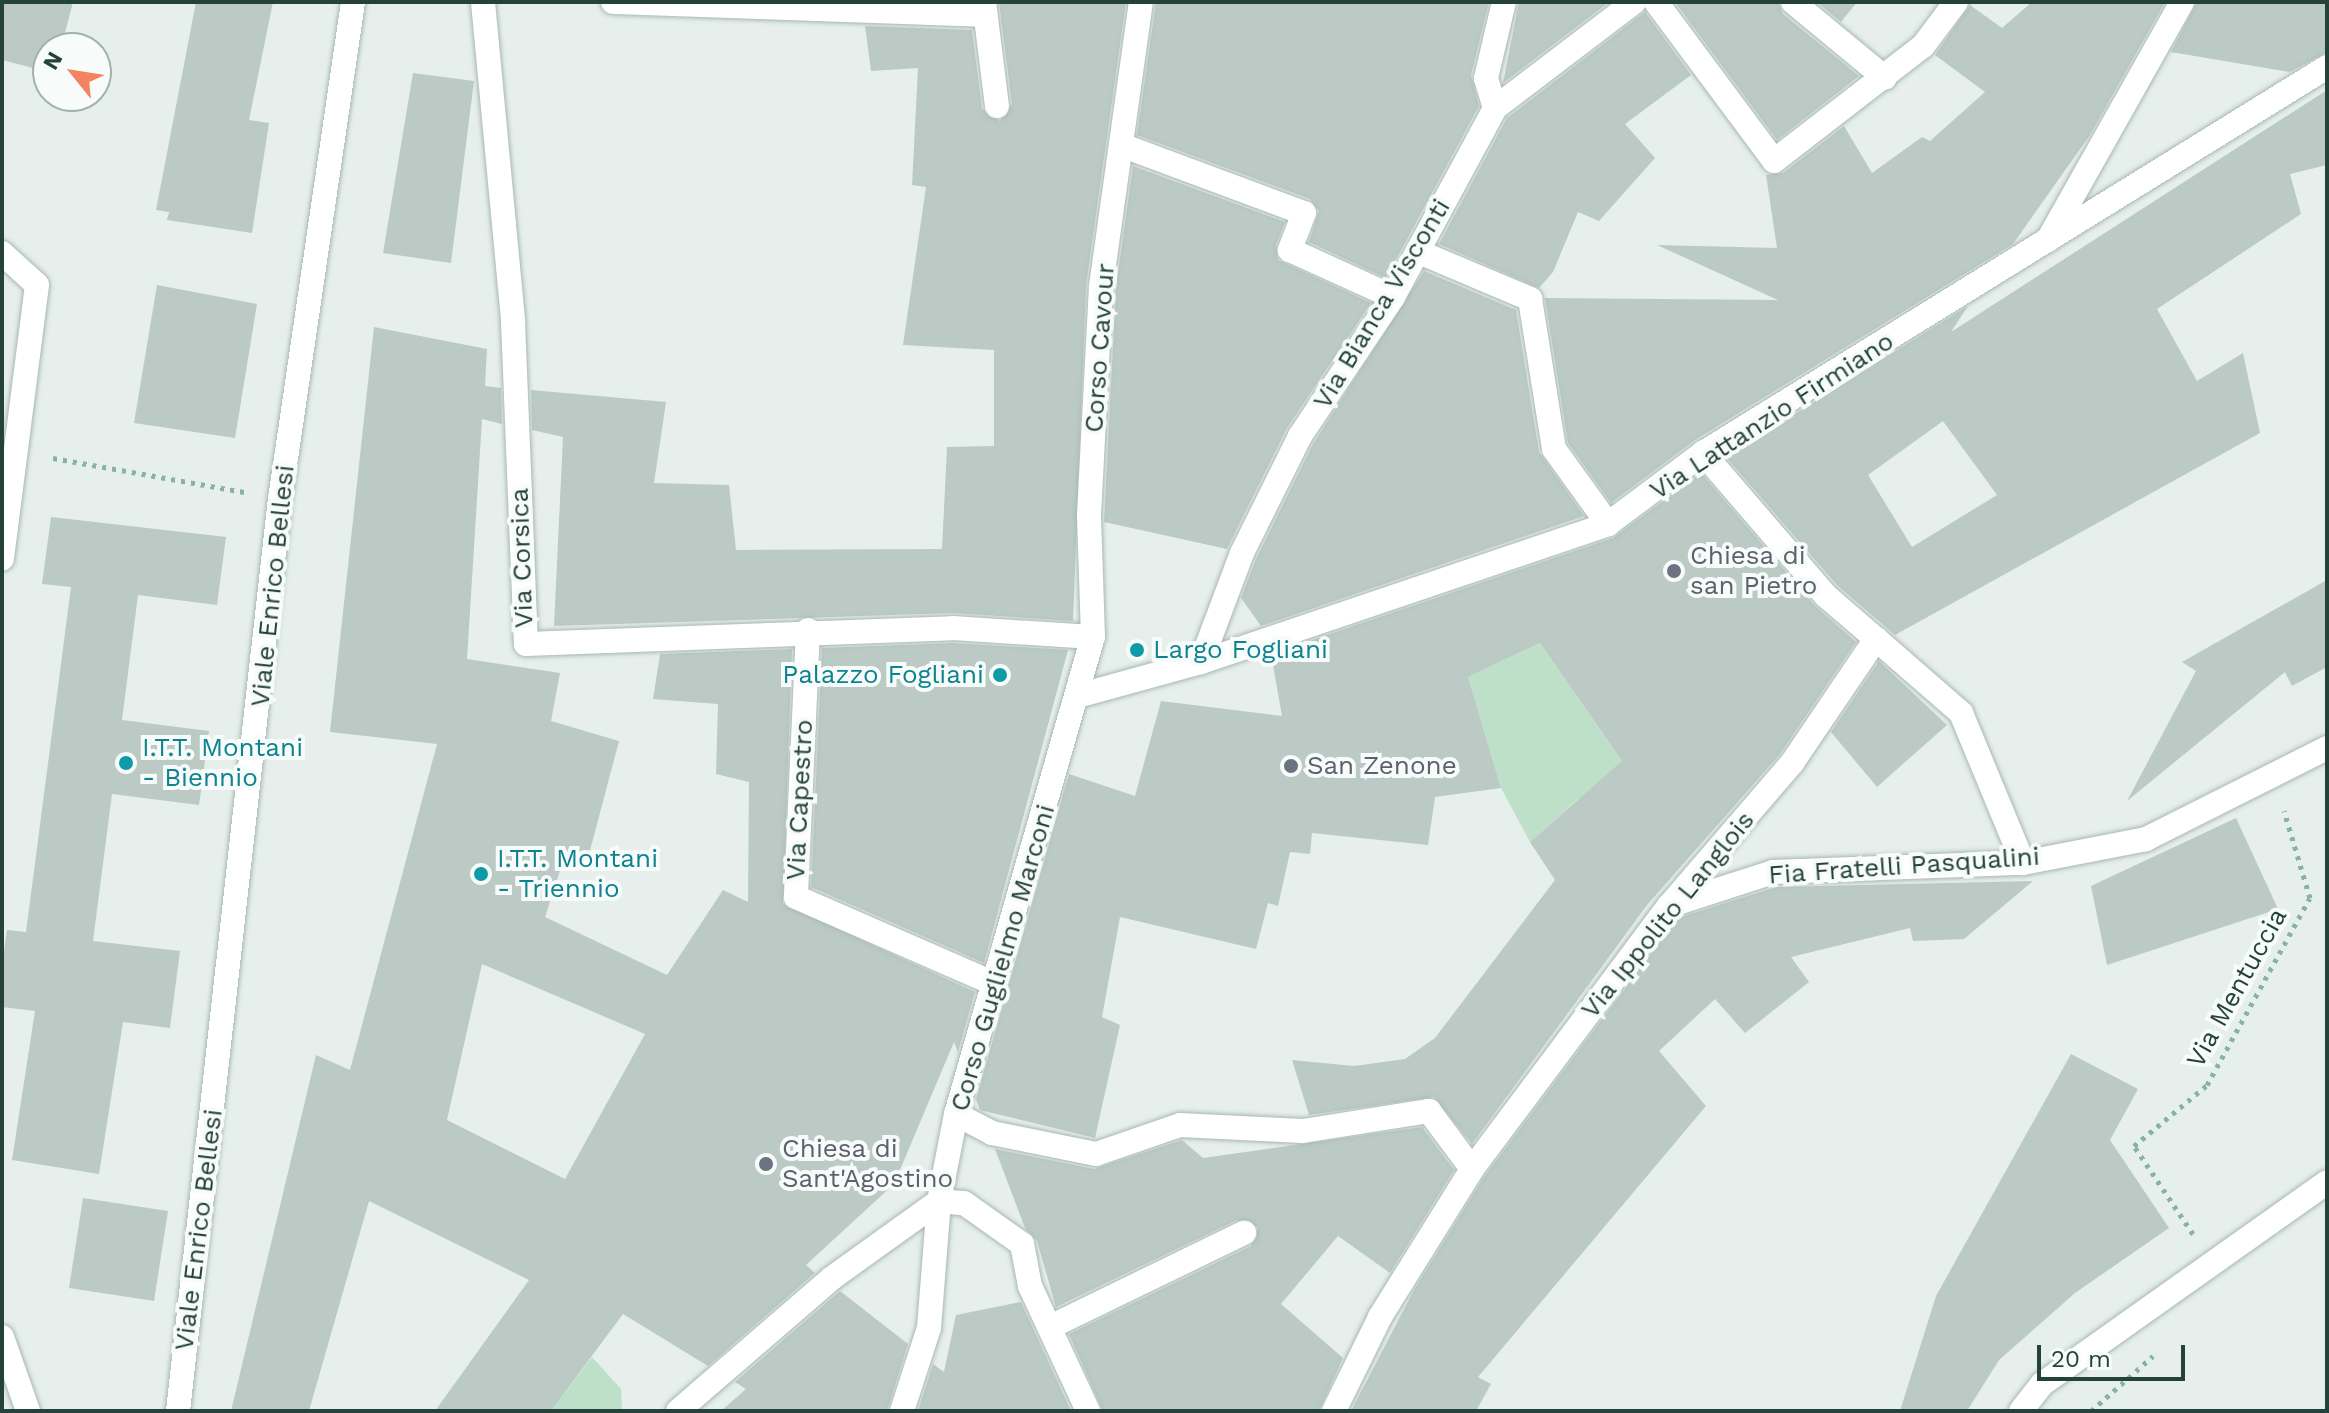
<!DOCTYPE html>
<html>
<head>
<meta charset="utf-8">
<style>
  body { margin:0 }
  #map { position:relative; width:2329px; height:1413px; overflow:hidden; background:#e6efeb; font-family:"Work Sans",sans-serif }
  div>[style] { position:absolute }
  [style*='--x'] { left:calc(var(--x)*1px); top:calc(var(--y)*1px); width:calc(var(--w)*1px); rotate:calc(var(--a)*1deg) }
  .green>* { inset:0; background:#bfe0c8 }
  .building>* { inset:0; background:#bbcac4 }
  .path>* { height:5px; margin-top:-2.5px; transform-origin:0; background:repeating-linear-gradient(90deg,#86b3a5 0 4px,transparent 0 10px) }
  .roads { filter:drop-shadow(0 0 2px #a8b8b2) drop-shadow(0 0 2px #a8b8b2) }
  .lane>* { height:24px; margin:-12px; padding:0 12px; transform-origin:12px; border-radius:12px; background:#fff }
  .street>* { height:24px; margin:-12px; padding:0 12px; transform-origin:12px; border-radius:12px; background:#fff }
  .secondary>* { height:24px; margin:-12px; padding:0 12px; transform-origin:12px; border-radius:12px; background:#fff }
  .dots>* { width:22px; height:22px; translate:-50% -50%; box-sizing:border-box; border:4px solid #f7fbf9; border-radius:50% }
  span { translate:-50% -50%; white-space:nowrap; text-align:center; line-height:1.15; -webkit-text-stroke:8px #f7fbf9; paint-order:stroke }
  .street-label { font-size:26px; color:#24423a }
  .worship-label { font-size:26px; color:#5b616d }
  .left { translate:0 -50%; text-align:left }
  .culture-label { font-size:26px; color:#0d838f }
  .right { translate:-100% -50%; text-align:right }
  .frame { position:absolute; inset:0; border:4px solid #24423a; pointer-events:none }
  .north { position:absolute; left:32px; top:32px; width:80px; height:80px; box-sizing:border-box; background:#f7fbf9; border:2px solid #a3b1ad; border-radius:50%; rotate:300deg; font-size:22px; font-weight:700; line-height:32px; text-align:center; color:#24423a }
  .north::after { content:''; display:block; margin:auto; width:28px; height:36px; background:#f4845f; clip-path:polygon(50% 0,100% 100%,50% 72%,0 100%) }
  .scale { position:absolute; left:2037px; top:1345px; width:148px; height:36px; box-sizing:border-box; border:4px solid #24423a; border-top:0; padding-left:10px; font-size:24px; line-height:28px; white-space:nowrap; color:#24423a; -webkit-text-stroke:6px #f7fbf9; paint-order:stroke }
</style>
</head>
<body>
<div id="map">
  <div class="green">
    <div style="clip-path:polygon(1540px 643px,1644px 793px,1578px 799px,1530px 842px,1501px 788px,1468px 677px)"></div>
    <div style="clip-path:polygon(592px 1357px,621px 1389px,622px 1411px,551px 1411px)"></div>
  </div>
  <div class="building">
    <div style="clip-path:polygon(2px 2px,73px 2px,61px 48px,48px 48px,48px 72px,2px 60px)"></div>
    <div style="clip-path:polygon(196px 2px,273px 2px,249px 120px,269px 123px,252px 233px,167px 220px,169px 212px,156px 210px)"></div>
    <div style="clip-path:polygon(999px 2px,1126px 2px,1086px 285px,1073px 621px,953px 613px,554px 626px,563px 437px,532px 430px,531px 390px,666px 402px,654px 483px,729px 485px,736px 550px,942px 549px,947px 447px,994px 446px,994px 350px,903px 345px,926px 187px,912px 185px,918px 68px,871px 71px,865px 26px,972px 30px,982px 109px,1000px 121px,1012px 104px)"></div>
    <div style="clip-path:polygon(1156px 2px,1489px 2px,1471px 75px,1479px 106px,1386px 278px,1309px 242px,1319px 211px,1310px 199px,1137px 135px)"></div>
    <div style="clip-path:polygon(1519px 2px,1609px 2px,1503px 83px)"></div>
    <div style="clip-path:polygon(1675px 2px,1778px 2px,1783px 14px,1859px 76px,1777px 140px)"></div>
    <div style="clip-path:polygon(1817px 2px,1857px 2px,1841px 22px)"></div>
    <div style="clip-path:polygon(2032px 2px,2165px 2px,2090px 135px,2013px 244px,1695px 440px,1611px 503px,1568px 443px,1545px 298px,1778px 300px,1657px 245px,1777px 248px,1766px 175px,1783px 173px,1844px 126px,1872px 173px,1922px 137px,1930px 141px,1985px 92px,1935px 55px,1970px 5px,2002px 28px)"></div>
    <div style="clip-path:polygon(2197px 2px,2327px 2px,2327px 52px,2290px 72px,2171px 52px)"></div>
    <div style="clip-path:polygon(1645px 12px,1691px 75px,1625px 124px,1655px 158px,1599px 221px,1578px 212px,1553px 272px,1539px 288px,1439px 244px,1507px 118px)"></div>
    <div style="clip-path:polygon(413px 73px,474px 81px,451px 263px,383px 253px)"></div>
    <div style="clip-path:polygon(evenodd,2327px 90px,2327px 165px,2290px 174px,2301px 214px,2157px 309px,2197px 381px,2243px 353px,2260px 433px,1895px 635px,1837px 585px,1726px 457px,1968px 306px,1951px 332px,2327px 90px,1943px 421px,1997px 495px,1912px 547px,1868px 475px,1943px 421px)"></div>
    <div style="clip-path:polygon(1133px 166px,1285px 222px,1276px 245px,1278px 260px,1371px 303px,1287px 428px,1227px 549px,1104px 522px,1116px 287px)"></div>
    <div style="clip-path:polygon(1424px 271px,1516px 310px,1539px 452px,1584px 516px,1261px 626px,1241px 598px,1256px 559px,1313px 444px)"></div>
    <div style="clip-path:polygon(157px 285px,257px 304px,235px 438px,134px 423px)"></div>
    <div style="clip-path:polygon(evenodd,374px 327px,487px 349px,485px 386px,501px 388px,502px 424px,482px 419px,467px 659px,560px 673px,551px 721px,619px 741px,588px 858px,566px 852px,545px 917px,667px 975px,723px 890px,748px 902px,749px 782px,716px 774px,718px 704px,653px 699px,660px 654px,792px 649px,783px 904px,975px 992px,958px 1052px,954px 1042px,894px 1184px,806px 1265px,815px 1273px,708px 1366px,623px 1314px,551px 1411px,435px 1411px,529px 1280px,369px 1201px,309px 1411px,231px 1411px,316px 1055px,350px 1070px,437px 744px,330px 732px,374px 327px,482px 964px,645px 1034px,565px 1179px,447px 1120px,482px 964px)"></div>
    <div style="clip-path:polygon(1701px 473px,1815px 606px,1856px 642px,1780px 754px,1647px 905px,1472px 1144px,1434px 1097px,1309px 1115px,1292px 1060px,1354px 1066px,1405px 1059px,1435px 1038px,1555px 880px,1530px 842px,1622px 761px,1540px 643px,1468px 677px,1501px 788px,1435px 797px,1428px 845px,1312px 833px,1310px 854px,1290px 852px,1278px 906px,1268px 903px,1256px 949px,1120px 917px,1102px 1017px,1120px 1025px,1095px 1138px,980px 1110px,976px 1099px,1069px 774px,1135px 796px,1161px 701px,1282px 716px,1271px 654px,1613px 538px)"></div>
    <div style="clip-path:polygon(51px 517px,226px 537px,217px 605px,138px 595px,122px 720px,209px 731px,199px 805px,112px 794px,93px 941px,180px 951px,170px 1028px,123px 1022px,99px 1174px,12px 1160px,35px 1011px,2px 1007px,2px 966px,7px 930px,26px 932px,71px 587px,42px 584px)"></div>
    <div style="clip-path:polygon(2327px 580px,2327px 667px,2292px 686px,2285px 672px,2127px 801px,2196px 671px,2182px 662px)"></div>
    <div style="clip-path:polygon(953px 643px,1068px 650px,984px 963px,811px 887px,822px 648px)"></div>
    <div style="clip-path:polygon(1879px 661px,1947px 725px,1877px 787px,1831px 732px)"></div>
    <div style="clip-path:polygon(2236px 818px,2278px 909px,2107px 965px,2091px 886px)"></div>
    <div style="clip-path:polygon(2033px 881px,1964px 939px,1913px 941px,1910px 928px,1791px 957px,1809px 982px,1745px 1033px,1715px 999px,1659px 1051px,1706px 1106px,1478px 1377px,1491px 1384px,1476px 1411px,1351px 1411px,1414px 1290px,1484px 1177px,1678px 918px,1776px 887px)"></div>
    <div style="clip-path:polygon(2071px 1054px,2138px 1089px,2110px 1140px,2169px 1228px,2075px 1293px,1999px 1360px,1967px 1411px,1900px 1411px,1936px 1296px)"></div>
    <div style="clip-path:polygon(1422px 1127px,1454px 1170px,1390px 1273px,1338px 1236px,1281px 1304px,1343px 1358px,1319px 1411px,1103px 1411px,1069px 1334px,1251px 1246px,1258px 1227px,1237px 1220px,1056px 1307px,1037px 1241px,1025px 1228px,995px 1149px,1094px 1169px,1182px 1140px,1203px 1158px)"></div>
    <div style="clip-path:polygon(83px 1198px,168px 1211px,154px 1301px,69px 1288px)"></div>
    <div style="clip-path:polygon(840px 1291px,908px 1344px,887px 1411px,721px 1411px,746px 1389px,735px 1382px)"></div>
    <div style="clip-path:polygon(1021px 1302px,1071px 1411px,918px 1411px,933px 1364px,944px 1372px,956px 1315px)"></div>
  </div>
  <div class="path">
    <div style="--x:53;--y:458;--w:194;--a:10.1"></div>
    <div style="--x:2193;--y:1234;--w:106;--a:-123.8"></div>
    <div style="--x:2134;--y:1146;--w:95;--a:-39.9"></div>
    <div style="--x:2207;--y:1085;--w:213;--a:-61.2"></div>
    <div style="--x:2310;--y:898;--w:91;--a:-106.6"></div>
    <div style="--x:2091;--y:1411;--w:83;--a:-41.6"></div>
  </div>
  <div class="roads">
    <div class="lane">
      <div style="--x:613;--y:2;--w:371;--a:2"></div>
      <div style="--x:984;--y:2;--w:105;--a:82.9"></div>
      <div style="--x:1656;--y:2;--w:198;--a:53.4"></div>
      <div style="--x:1774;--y:161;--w:188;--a:-37.7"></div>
      <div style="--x:1923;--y:46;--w:55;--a:-53.1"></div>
      <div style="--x:1793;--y:2;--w:119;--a:39.6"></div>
      <div style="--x:1495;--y:108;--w:31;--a:-107"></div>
      <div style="--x:1486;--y:78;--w:78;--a:-76.7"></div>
      <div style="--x:1121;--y:145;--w:195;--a:20.4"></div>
      <div style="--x:1304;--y:213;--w:40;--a:111"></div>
      <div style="--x:1290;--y:250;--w:113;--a:24.5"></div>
      <div style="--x:1419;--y:252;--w:121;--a:22.9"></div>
      <div style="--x:1530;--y:299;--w:152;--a:80.9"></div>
      <div style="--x:1554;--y:449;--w:92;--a:54.2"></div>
      <div style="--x:2;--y:253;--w:47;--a:42.4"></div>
      <div style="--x:37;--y:285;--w:276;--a:97.3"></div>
      <div style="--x:808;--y:630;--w:267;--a:92.6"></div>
      <div style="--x:796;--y:897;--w:217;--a:23.6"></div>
      <div style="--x:1876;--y:639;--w:113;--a:41"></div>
      <div style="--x:1961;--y:713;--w:162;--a:67.5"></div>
      <div style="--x:526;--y:644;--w:427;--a:-2.1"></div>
      <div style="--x:953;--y:628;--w:140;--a:3.7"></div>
      <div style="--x:956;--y:1114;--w:41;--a:27.8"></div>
      <div style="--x:992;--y:1133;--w:106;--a:11.4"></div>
      <div style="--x:1096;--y:1154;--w:89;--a:-19"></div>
      <div style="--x:1180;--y:1125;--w:123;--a:2.8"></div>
      <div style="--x:1303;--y:1131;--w:128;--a:-9"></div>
      <div style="--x:1429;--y:1111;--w:72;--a:53.4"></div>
      <div style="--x:1050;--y:1327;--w:216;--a:-25.9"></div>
      <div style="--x:2;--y:1337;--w:78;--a:70.6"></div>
    </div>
    <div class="street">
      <div style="--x:483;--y:2;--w:321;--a:84.6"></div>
      <div style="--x:513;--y:322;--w:322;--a:87.7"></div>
      <div style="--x:2048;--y:240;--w:273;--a:-60.6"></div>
      <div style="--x:1201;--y:662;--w:116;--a:-69.4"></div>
      <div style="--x:1242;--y:553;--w:131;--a:-63.6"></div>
      <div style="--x:1300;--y:436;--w:167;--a:-56.2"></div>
      <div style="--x:1393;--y:297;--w:215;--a:-61.6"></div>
      <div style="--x:1495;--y:108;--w:175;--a:-37.3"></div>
      <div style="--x:1081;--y:695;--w:124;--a:-15.4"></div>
      <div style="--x:1201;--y:662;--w:430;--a:-18.7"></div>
      <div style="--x:1608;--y:524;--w:119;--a:-36.8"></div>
      <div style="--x:1703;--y:453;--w:734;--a:-31.74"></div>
      <div style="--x:1671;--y:905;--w:107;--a:-17.9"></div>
      <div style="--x:1773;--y:872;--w:250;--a:-2.1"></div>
      <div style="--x:2023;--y:863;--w:125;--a:-11"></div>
      <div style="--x:2146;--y:839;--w:203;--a:-26.7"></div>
      <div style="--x:178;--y:1411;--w:918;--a:-83.62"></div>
      <div style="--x:280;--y:499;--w:502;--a:-81.64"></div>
      <div style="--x:678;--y:1411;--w:203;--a:-40.8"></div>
      <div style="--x:832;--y:1278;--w:132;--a:-35.7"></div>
      <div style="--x:939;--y:1201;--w:25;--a:5"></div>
      <div style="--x:964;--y:1203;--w:71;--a:35.3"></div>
      <div style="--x:1022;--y:1244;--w:43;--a:79.2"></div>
      <div style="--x:1030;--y:1286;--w:138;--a:65.1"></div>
      <div style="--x:902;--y:1411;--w:87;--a:-72"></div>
      <div style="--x:929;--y:1328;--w:127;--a:-85.5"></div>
      <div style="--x:939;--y:1201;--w:89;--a:-78.9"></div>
      <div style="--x:956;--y:1114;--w:496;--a:-74"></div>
      <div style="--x:1093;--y:637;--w:122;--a:-91.9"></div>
      <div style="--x:1089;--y:515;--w:229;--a:-87"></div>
      <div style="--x:1101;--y:286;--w:287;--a:-82"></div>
      <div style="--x:1334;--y:1411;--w:105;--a:-63.9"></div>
      <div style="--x:1380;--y:1317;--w:174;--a:-58.1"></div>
      <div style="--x:1472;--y:1169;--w:329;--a:-53.2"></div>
      <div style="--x:1669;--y:906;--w:189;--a:-49.3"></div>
      <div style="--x:1792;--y:763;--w:150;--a:-55.9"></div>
      <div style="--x:1876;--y:639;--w:66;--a:-139.3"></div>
      <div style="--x:1826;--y:596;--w:189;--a:-130.7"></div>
    </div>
    <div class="secondary">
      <div style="--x:2021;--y:1411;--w:34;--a:-52"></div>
      <div style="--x:2042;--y:1384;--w:349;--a:-35.3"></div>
    </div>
  </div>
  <div class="dots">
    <div style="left:1674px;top:571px;background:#6b7280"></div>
    <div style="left:1137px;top:650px;background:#0f9aa8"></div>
    <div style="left:1000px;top:675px;background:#0f9aa8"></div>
    <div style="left:126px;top:763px;background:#0f9aa8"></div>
    <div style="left:1291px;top:766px;background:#6b7280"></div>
    <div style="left:481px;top:874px;background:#0f9aa8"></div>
    <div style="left:766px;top:1164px;background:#6b7280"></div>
  </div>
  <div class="street-label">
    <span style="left:1382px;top:304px;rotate:-59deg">Via Bianca Visconti</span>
    <span style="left:1100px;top:348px;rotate:-86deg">Corso Cavour</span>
    <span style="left:1772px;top:416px;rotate:-33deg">Via Lattanzio Firmiano</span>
    <span style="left:522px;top:558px;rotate:-92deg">Via Corsica</span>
    <span style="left:273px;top:586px;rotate:-84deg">Viale Enrico Bellesi</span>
    <span style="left:800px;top:800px;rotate:-87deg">Via Capestro</span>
    <span style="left:1904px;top:866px;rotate:-4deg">Fia Fratelli Pasqualini</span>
    <span style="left:1668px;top:915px;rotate:-51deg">Via Ippolito Langlois</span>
    <span style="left:1003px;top:958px;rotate:-74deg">Corso Guglielmo Marconi</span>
    <span style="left:2237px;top:988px;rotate:-61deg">Via Mentuccia</span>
    <span style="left:199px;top:1230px;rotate:-83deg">Viale Enrico Bellesi</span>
  </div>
  <div class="worship-label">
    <span class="left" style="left:1690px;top:571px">Chiesa di<br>san Pietro</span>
    <span class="left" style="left:1307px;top:766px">San Zenone</span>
    <span class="left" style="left:782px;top:1164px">Chiesa di<br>Sant'Agostino</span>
  </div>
  <div class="culture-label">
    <span class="left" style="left:1153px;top:650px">Largo Fogliani</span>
    <span class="right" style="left:984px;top:675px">Palazzo Fogliani</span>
    <span class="left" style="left:142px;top:763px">I.T.T. Montani<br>- Biennio</span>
    <span class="left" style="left:497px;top:874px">I.T.T. Montani<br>- Triennio</span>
  </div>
  <div class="frame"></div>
  <div class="north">N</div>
  <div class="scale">20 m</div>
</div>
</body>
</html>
